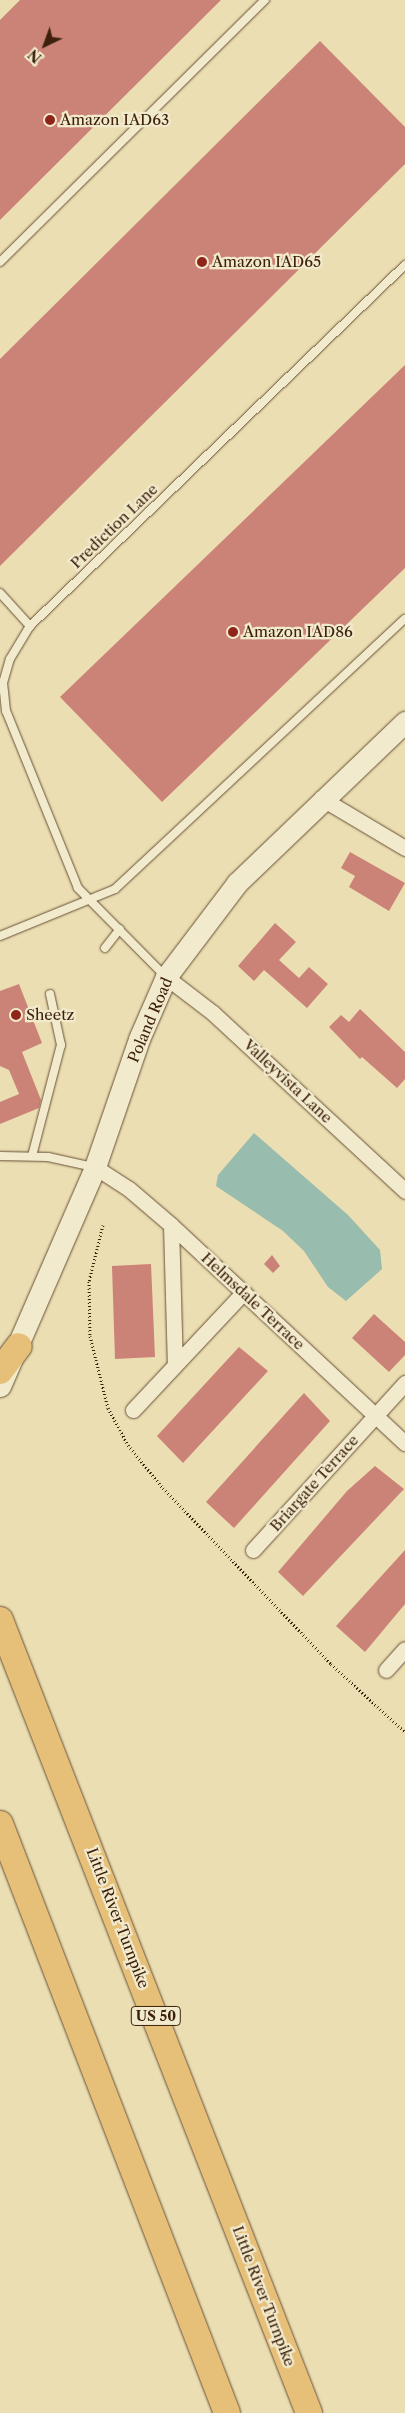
<!DOCTYPE html>
<html>
<head>
<meta charset="utf-8">
<style>
  body { margin:0 }
  #map { position:relative; width:405px; height:2413px; overflow:hidden; background:#ebdeb2; font-family:"Libre Caslon Text",serif }
  div>[style] { position:absolute }
  [style*='--x'] { left:calc(var(--x)*1px); top:calc(var(--y)*1px); width:calc(var(--w)*1px); rotate:calc(var(--a)*1deg) }
  .water>* { inset:0; background:#98bcad }
  .building>* { inset:0; background:#cc8377 }
  .path>* { height:3px; margin-top:-1.5px; transform-origin:0; background:repeating-linear-gradient(90deg,#3d210c 0 1px,transparent 0 3.5px) }
  .roads { filter:drop-shadow(0 0 1px #685036) drop-shadow(0 0 1px #685036) }
  .lane>* { height:8px; margin:-4px; padding:0 4px; transform-origin:4px; border-radius:4px; background:#f2eacd }
  .street>* { height:15px; margin:-7.5px; padding:0 7.5px; transform-origin:7.5px; border-radius:7.5px; background:#f2eacd }
  .secondary>* { height:21px; margin:-10.5px; padding:0 10.5px; transform-origin:10.5px; border-radius:10.5px; background:#f2eacd }
  .highway>* { height:26px; margin:-13px; padding:0 13px; transform-origin:13px; border-radius:13px; background:#e6bf79 }
  .dots>* { width:14px; height:14px; translate:-50% -50%; box-sizing:border-box; border:2px solid #f2eacd; border-radius:50% }
  span { translate:-50% -50%; white-space:nowrap; text-align:center; line-height:1.15; -webkit-text-stroke:4.5px #f2eacd; paint-order:stroke }
  .shield-label span { padding:1px 4px; background:#f2eacd; border:1px solid; border-radius:4px; -webkit-text-stroke-width:0 }
  .shield-label { font-size:14px; color:#3d210c; font-weight:700 }
  .poi-label { font-size:15px; color:#3d210c }
  .left { translate:0 -50%; text-align:left }
  .street-label { font-size:15px; color:#3d210c }
  .north { position:absolute; left:20px; top:20px; width:50px; height:50px; -webkit-text-stroke:4px #f2eacd; paint-order:stroke; rotate:222deg; font-size:14px; font-weight:700; line-height:20px; text-align:center; color:#3d210c }
  .north::after { content:''; display:block; margin:auto; width:18px; height:22px; background:#3d210c; clip-path:polygon(50% 0,100% 100%,50% 72%,0 100%) }
</style>
</head>
<body>
<div id="map">
  <div class="water">
    <div style="clip-path:polygon(254px 1133px,348px 1215px,380px 1250px,382px 1269px,346px 1301px,328px 1287px,304px 1251px,283px 1231px,216px 1186px,218px 1175px)"></div>
  </div>
  <div class="building">
    <div style="clip-path:polygon(20px 0,221px 0,0 220px,0 20px)"></div>
    <div style="clip-path:polygon(320px 41px,405px 127px,405px 164px,0 566px,0 359px)"></div>
    <div style="clip-path:polygon(405px 365px,405px 568px,162px 802px,60px 697px)"></div>
    <div style="clip-path:polygon(350px 852px,405px 883px,389px 911px,349px 887px,355px 876px,341px 868px)"></div>
    <div style="clip-path:polygon(275px 923px,296px 942px,279px 960px,299px 978px,309px 967px,328px 984px,307px 1008px,264px 970px,254px 981px,238px 966px)"></div>
    <div style="clip-path:polygon(19px 984px,42px 1043px,22px 1052px,41px 1100px,39px 1108px,0 1124px,0 1102px,19px 1094px,9px 1070px,0 1066px,0 991px)"></div>
    <div style="clip-path:polygon(360px 1009px,405px 1052px,405px 1079px,397px 1088px,362px 1057px,360px 1059px,329px 1027px,341px 1015px,349px 1022px)"></div>
    <div style="clip-path:polygon(272px 1255px,280px 1266px,273px 1273px,264px 1264px)"></div>
    <div style="clip-path:polygon(151px 1264px,155px 1357px,115px 1359px,112px 1266px)"></div>
    <div style="clip-path:polygon(374px 1314px,405px 1342px,405px 1355px,389px 1372px,352px 1338px)"></div>
    <div style="clip-path:polygon(239px 1347px,268px 1371px,183px 1463px,157px 1436px)"></div>
    <div style="clip-path:polygon(304px 1393px,330px 1421px,234px 1528px,206px 1502px)"></div>
    <div style="clip-path:polygon(375px 1466px,404px 1489px,303px 1596px,278px 1572px,347px 1491px)"></div>
    <div style="clip-path:polygon(405px 1550px,405px 1604px,365px 1652px,336px 1626px)"></div>
  </div>
  <div class="path">
    <div style="--x:103;--y:1225;--w:58;--a:104"></div>
    <div style="--x:89;--y:1281;--w:55;--a:89"></div>
    <div style="--x:90;--y:1336;--w:74;--a:76"></div>
    <div style="--x:108;--y:1408;--w:42;--a:61.6"></div>
    <div style="--x:128;--y:1445;--w:55;--a:50.9"></div>
    <div style="--x:163;--y:1488;--w:243;--a:46.3"></div>
    <div style="--x:331;--y:1664;--w:100;--a:42.6"></div>
  </div>
  <div class="roads">
    <div class="lane">
      <div style="--x:0;--y:262;--w:373;--a:-44.7"></div>
      <div style="--x:0;--y:593;--w:45;--a:47.7"></div>
      <div style="--x:0;--y:936;--w:124;--a:-22.2"></div>
      <div style="--x:115;--y:889;--w:396;--a:-43"></div>
      <div style="--x:105;--y:948;--w:24;--a:-52"></div>
      <div style="--x:165;--y:976;--w:124;--a:-134.7"></div>
      <div style="--x:78;--y:888;--w:191;--a:-112.1"></div>
      <div style="--x:6;--y:711;--w:28;--a:-96"></div>
      <div style="--x:3;--y:683;--w:25;--a:-74"></div>
      <div style="--x:10;--y:659;--w:39;--a:-59"></div>
      <div style="--x:30;--y:626;--w:521;--a:-43.91"></div>
      <div style="--x:0;--y:1156;--w:48;--a:1.2"></div>
      <div style="--x:48;--y:1157;--w:46;--a:12.5"></div>
      <div style="--x:32;--y:1156;--w:115;--a:-75.4"></div>
      <div style="--x:61;--y:1045;--w:52;--a:-102.2"></div>
    </div>
    <div class="street">
      <div style="--x:321;--y:798;--w:98;--a:30.8"></div>
      <div style="--x:166;--y:977;--w:59;--a:37.5"></div>
      <div style="--x:213;--y:1013;--w:262;--a:42.8"></div>
      <div style="--x:95;--y:1167;--w:40;--a:32.9"></div>
      <div style="--x:129;--y:1189;--w:55;--a:40.6"></div>
      <div style="--x:171;--y:1225;--w:320;--a:43"></div>
      <div style="--x:171;--y:1225;--w:139;--a:88.4"></div>
      <div style="--x:133;--y:1410;--w:162;--a:-46.8"></div>
      <div style="--x:253;--y:1550;--w:226;--a:-47.7"></div>
      <div style="--x:386;--y:1670;--w:28;--a:-48"></div>
    </div>
    <div class="secondary">
      <div style="--x:0;--y:1386;--w:239;--a:-66.5"></div>
      <div style="--x:95;--y:1167;--w:135;--a:-71"></div>
      <div style="--x:139;--y:1039;--w:68;--a:-66.5"></div>
      <div style="--x:166;--y:977;--w:118;--a:-52.9"></div>
      <div style="--x:237;--y:883;--w:233;--a:-43.8"></div>
    </div>
    <div class="highway">
      <div style="--x:0;--y:1371;--w:31;--a:-53"></div>
      <div style="--x:0;--y:1620;--w:851;--a:68.71"></div>
      <div style="--x:0;--y:1824;--w:631;--a:68.92"></div>
    </div>
  </div>
  <div class="dots">
    <div style="left:50px;top:120px;background:#8f2418"></div>
    <div style="left:202px;top:262px;background:#8f2418"></div>
    <div style="left:233px;top:632px;background:#8f2418"></div>
    <div style="left:16px;top:1015px;background:#8f2418"></div>
  </div>
  <div class="shield-label">
    <span style="left:156px;top:2016px">US 50</span>
  </div>
  <div class="poi-label">
    <span class="left" style="left:60px;top:120px">Amazon IAD63</span>
    <span class="left" style="left:212px;top:262px">Amazon IAD65</span>
    <span class="left" style="left:243px;top:632px">Amazon IAD86</span>
    <span class="left" style="left:26px;top:1015px">Sheetz</span>
  </div>
  <div class="street-label">
    <span style="left:114px;top:526px;rotate:-44deg">Prediction Lane</span>
    <span style="left:150px;top:1020px;rotate:-67deg">Poland Road</span>
    <span style="left:288px;top:1081px;rotate:43deg">Valleyvista Lane</span>
    <span style="left:253px;top:1301px;rotate:43deg">Helmsdale Terrace</span>
    <span style="left:314px;top:1483px;rotate:-48deg">Briargate Terrace</span>
    <span style="left:118px;top:1918px;rotate:69deg">Little River Turnpike</span>
    <span style="left:264px;top:2296px;rotate:69deg">Little River Turnpike</span>
  </div>
  <div class="north">N</div>
</div>
</body>
</html>
